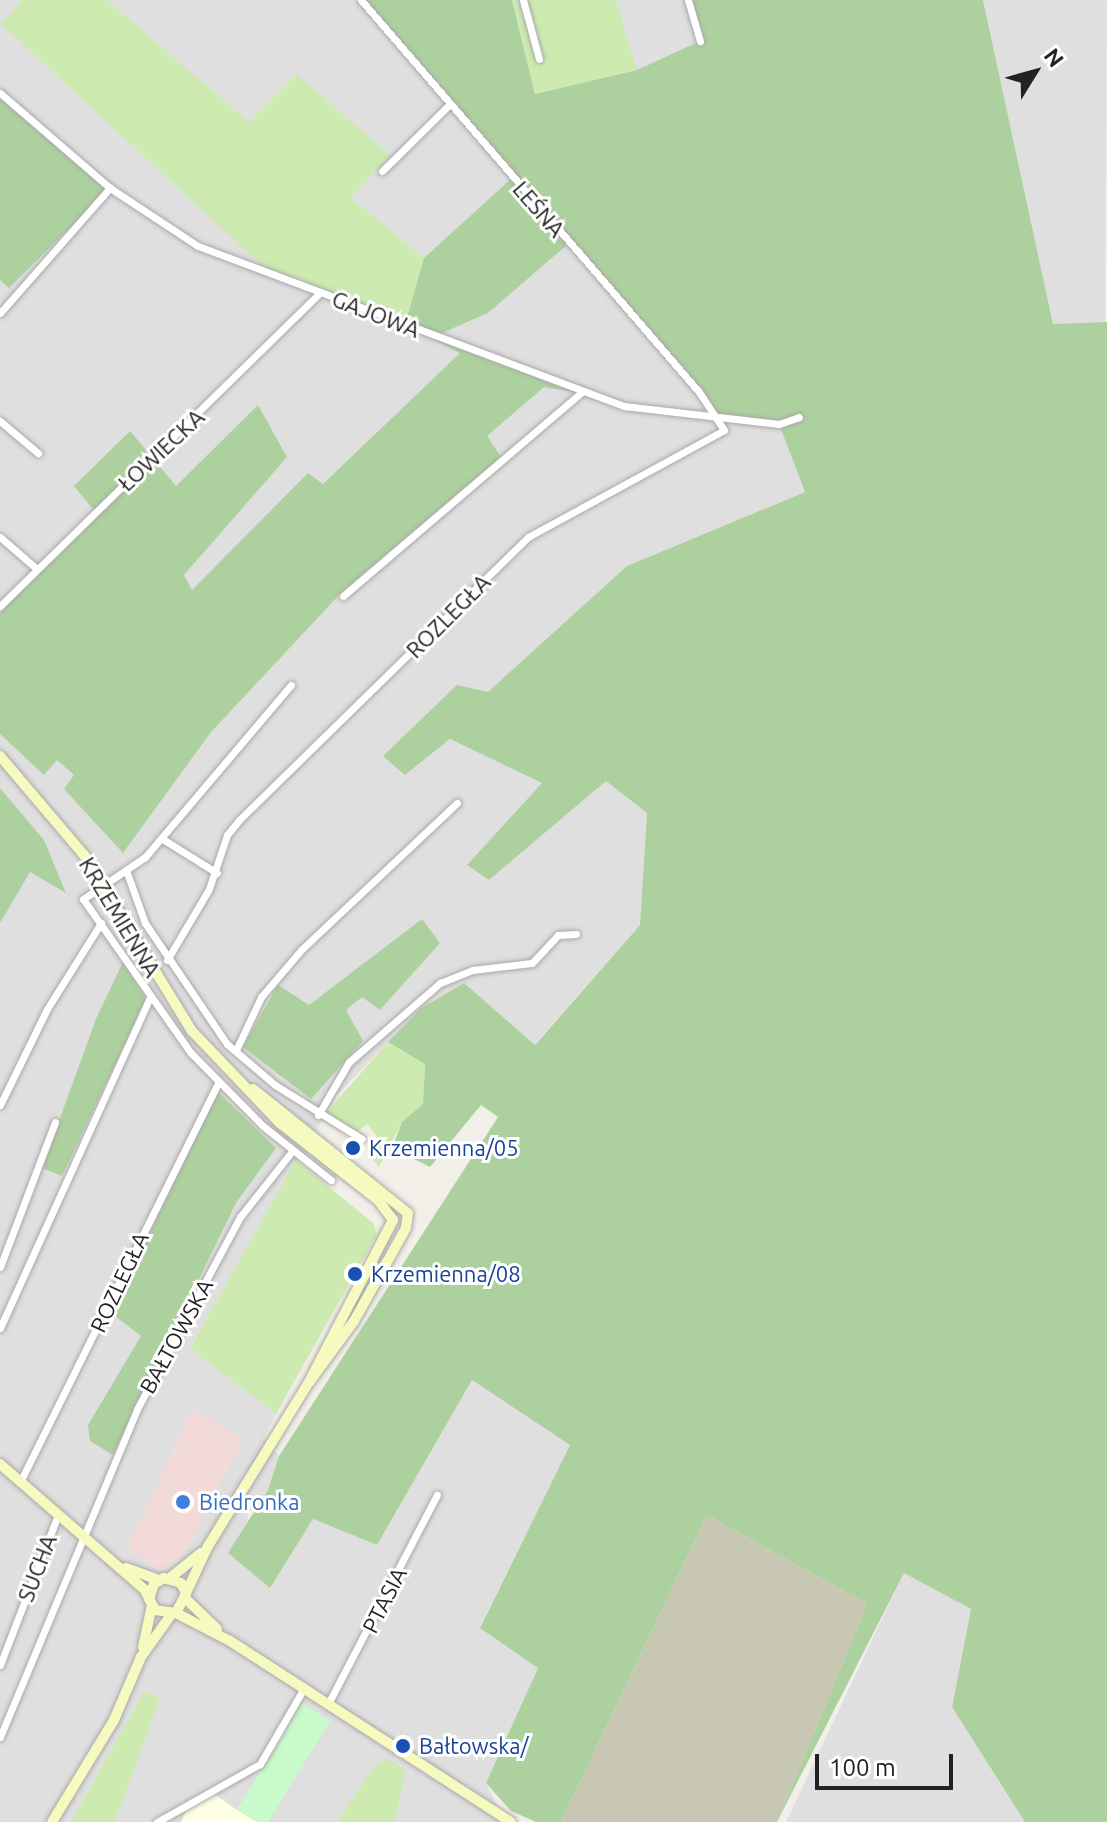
<!DOCTYPE html>
<html>
<head>
<meta charset="utf-8">
<style>
  body { margin:0 }
  #map { position:relative; width:1107px; height:1822px; overflow:hidden; background:#f2efe9; font-family:Ubuntu,sans-serif }
  div>[style] { position:absolute }
  [style*='--x'] { left:calc(var(--x)*1px); top:calc(var(--y)*1px); width:calc(var(--w)*1px); rotate:calc(var(--a)*1deg) }
  .residential>* { inset:0; background:#e0dfdf }
  .commercial>* { inset:0; background:#f2dad9 }
  .education>* { inset:0; background:#ffffe5 }
  .construction>* { inset:0; background:#c7c7b4 }
  .grass>* { inset:0; background:#cdebb0 }
  .forest>* { inset:0; background:#add19e }
  .park>* { inset:0; background:#c8facc }
  .roads { filter:drop-shadow(0 0 2px #a9a9a9) drop-shadow(0 0 2px #a9a9a9) }
  .minor>* { height:7px; margin:-3.5px; padding:0 3.5px; transform-origin:3.5px; border-radius:3.5px; background:#fff }
  .secondary>* { height:10px; margin:-5px; padding:0 5px; transform-origin:5px; border-radius:5px; background:#f7fabf }
  .dots>* { width:22px; height:22px; translate:-50% -50%; box-sizing:border-box; border:4px solid #fff; border-radius:50% }
  span { translate:-50% -50%; white-space:nowrap; text-align:center; line-height:1.15; -webkit-text-stroke:6px #fff; paint-order:stroke }
  .street-label { font-size:22px; color:#222 }
  .transit-label { font-size:22px; color:#164399 }
  .left { translate:0 -50%; text-align:left }
  .shop-label { font-size:22px; color:#366cbe }
  .north { position:absolute; left:995px; top:32px; width:80px; height:80px; -webkit-text-stroke:6px #fff; paint-order:stroke; rotate:53deg; font-size:22px; font-weight:700; line-height:32px; text-align:center; color:#222 }
  .north::after { content:''; display:block; margin:auto; width:28px; height:36px; background:#222; clip-path:polygon(50% 0,100% 100%,50% 72%,0 100%) }
  .scale { position:absolute; left:815px; top:1754px; width:138px; height:36px; box-sizing:border-box; border:4px solid #222; border-top:0; padding-left:10px; font-size:24px; line-height:28px; white-space:nowrap; color:#222; -webkit-text-stroke:6px #fff; paint-order:stroke }
</style>
</head>
<body>
<div id="map">
  <div class="residential">
    <div style="clip-path:polygon(0 0,361px 0,779px 424px,806px 492px,627px 566px,405px 775px,450px 739px,543px 783px,468px 864px,489px 880px,606px 781px,647px 813px,640px 925px,534px 1045px,464px 983px,420px 1009px,337px 1095px,190px 1347px,276px 1414px,264px 1438px,279px 1456px,268px 1490px,247px 1515px,270px 1587px,313px 1519px,377px 1545px,472px 1380px,570px 1445px,480px 1627px,538px 1668px,486px 1783px,503px 1818px,511px 1822px,0 1822px)"></div>
    <div style="clip-path:polygon(512px 0,688px 0,700px 41px,637px 70px)"></div>
    <div style="clip-path:polygon(983px 0,1107px 0,1105px 324px,1053px 324px)"></div>
    <div style="clip-path:polygon(904px 1572px,971px 1609px,952px 1707px,1025px 1822px,786px 1822px)"></div>
  </div>
  <div class="commercial">
    <div style="clip-path:polygon(192px 1409px,244px 1438px,181px 1558px,158px 1569px,128px 1547px)"></div>
  </div>
  <div class="education">
    <div style="clip-path:polygon(211px 1792px,237px 1810px,257px 1822px,181px 1822px,189px 1805px)"></div>
  </div>
  <div class="construction">
    <div style="clip-path:polygon(707px 1515px,867px 1604px,777px 1822px,561px 1822px)"></div>
  </div>
  <div class="grass">
    <div style="clip-path:polygon(22px 0,107px 0,249px 122px,297px 74px,390px 155px,351px 198px,424px 258px,405px 325px,272px 275px,1px 24px)"></div>
    <div style="clip-path:polygon(512px 0,616px 0,637px 70px,535px 94px)"></div>
    <div style="clip-path:polygon(388px 1042px,425px 1064px,423px 1104px,402px 1122px,379px 1167px,368px 1153px,377px 1137px,367px 1124px,357px 1132px,325px 1114px)"></div>
    <div style="clip-path:polygon(296px 1160px,373px 1223px,377px 1234px,276px 1414px,190px 1348px)"></div>
    <div style="clip-path:polygon(144px 1692px,160px 1698px,115px 1822px,71px 1822px)"></div>
    <div style="clip-path:polygon(387px 1759px,405px 1769px,395px 1822px,337px 1822px,375px 1765px)"></div>
  </div>
  <div class="forest">
    <div style="clip-path:polygon(361px 0,512px 0,535px 94px,637px 70px,700px 41px,688px 0,983px 0,1053px 324px,1107px 322px,1107px 1822px,1025px 1822px,952px 1707px,971px 1609px,904px 1573px,777px 1822px,867px 1604px,707px 1515px,561px 1822px,536px 1822px,511px 1811px,486px 1783px,538px 1668px,480px 1628px,570px 1445px,472px 1380px,377px 1545px,313px 1519px,270px 1588px,228px 1553px,268px 1490px,279px 1456px,498px 1117px,481px 1105px,430px 1167px,392px 1148px,402px 1122px,423px 1104px,425px 1064px,388px 1042px,420px 1009px,464px 983px,535px 1045px,640px 925px,647px 813px,606px 781px,489px 880px,467px 865px,542px 783px,450px 739px,405px 775px,383px 756px,457px 685px,488px 692px,627px 566px,805px 492px,779px 424px,717px 417px,568px 244px,488px 313px,435px 336px,581px 393px,544px 387px,487px 436px,501px 457px,341px 593px,211px 732px,123px 853px,64px 789px,74px 775px,57px 760px,44px 775px,0 734px,0 613px,98px 515px,74px 486px,130px 431px,176px 486px,258px 405px,287px 457px,184px 575px,192px 590px,308px 473px,323px 484px,460px 353px,405px 325px,424px 258px,512px 178px)"></div>
    <div style="clip-path:polygon(0 93px,110px 188px,9px 288px,0 280px)"></div>
    <div style="clip-path:polygon(0 788px,44px 840px,66px 893px,30px 872px,0 923px)"></div>
    <div style="clip-path:polygon(422px 919px,440px 943px,380px 1010px,362px 997px,346px 1010px,363px 1041px,311px 1099px,243px 1047px,278px 985px,309px 1005px)"></div>
    <div style="clip-path:polygon(123px 962px,146px 999px,62px 1176px,42px 1168px,96px 1019px)"></div>
    <div style="clip-path:polygon(218px 1092px,276px 1148px,236px 1203px,113px 1455px,90px 1441px,88px 1425px,141px 1336px,111px 1313px)"></div>
  </div>
  <div class="park">
    <div style="clip-path:polygon(302px 1703px,330px 1721px,268px 1822px,257px 1822px,237px 1810px)"></div>
  </div>
  <div class="roads">
    <div class="minor">
      <div style="--x:523;--y:0;--w:61;--a:74.8"></div>
      <div style="--x:688;--y:0;--w:43;--a:73.7"></div>
      <div style="--x:0;--y:93;--w:145;--a:40.8"></div>
      <div style="--x:110;--y:188;--w:105;--a:33.4"></div>
      <div style="--x:198;--y:246;--w:455;--a:20.6"></div>
      <div style="--x:624;--y:406;--w:156;--a:6.6"></div>
      <div style="--x:779;--y:424;--w:21;--a:-19"></div>
      <div style="--x:382;--y:171;--w:94;--a:-44.6"></div>
      <div style="--x:0;--y:313;--w:167;--a:-48.7"></div>
      <div style="--x:0;--y:421;--w:50;--a:40.1"></div>
      <div style="--x:0;--y:537;--w:49;--a:40.9"></div>
      <div style="--x:343;--y:596;--w:313;--a:-40.5"></div>
      <div style="--x:0;--y:606;--w:448;--a:-44.4"></div>
      <div style="--x:291;--y:685;--w:226;--a:130.3"></div>
      <div style="--x:145;--y:857;--w:75;--a:145.9"></div>
      <div style="--x:83;--y:899;--w:188;--a:55"></div>
      <div style="--x:191;--y:1053;--w:103;--a:45.4"></div>
      <div style="--x:263;--y:1126;--w:87;--a:38.5"></div>
      <div style="--x:161;--y:838;--w:66;--a:32"></div>
      <div style="--x:126;--y:870;--w:56;--a:70.3"></div>
      <div style="--x:145;--y:923;--w:146;--a:55.9"></div>
      <div style="--x:227;--y:1044;--w:63;--a:40.5"></div>
      <div style="--x:275;--y:1085;--w:102;--a:31.8"></div>
      <div style="--x:167;--y:960;--w:82;--a:-59.4"></div>
      <div style="--x:209;--y:889;--w:57;--a:-71.6"></div>
      <div style="--x:227;--y:835;--w:19;--a:-51"></div>
      <div style="--x:239;--y:820;--w:404;--a:-44.4"></div>
      <div style="--x:528;--y:537;--w:223;--a:-28.6"></div>
      <div style="--x:724;--y:430;--w:45;--a:-123.3"></div>
      <div style="--x:699;--y:392;--w:518;--a:-130.77"></div>
      <div style="--x:236;--y:1050;--w:59;--a:-64.7"></div>
      <div style="--x:261;--y:997;--w:63;--a:-49.5"></div>
      <div style="--x:302;--y:949;--w:213;--a:-43.3"></div>
      <div style="--x:0;--y:1105;--w:107;--a:-63.9"></div>
      <div style="--x:47;--y:1009;--w:102;--a:-57.9"></div>
      <div style="--x:318;--y:1115;--w:61;--a:-59.7"></div>
      <div style="--x:349;--y:1062;--w:121;--a:-41"></div>
      <div style="--x:440;--y:983;--w:35;--a:-22"></div>
      <div style="--x:472;--y:970;--w:60;--a:-6.7"></div>
      <div style="--x:532;--y:963;--w:38;--a:-47"></div>
      <div style="--x:558;--y:935;--w:18;--a:-3"></div>
      <div style="--x:0;--y:1267;--w:155;--a:-69.2"></div>
      <div style="--x:0;--y:1328;--w:363;--a:-65.6"></div>
      <div style="--x:20;--y:1482;--w:445;--a:-63.6"></div>
      <div style="--x:0;--y:1665;--w:159;--a:-68.9"></div>
      <div style="--x:328;--y:1704;--w:236;--a:-62.5"></div>
      <div style="--x:0;--y:1737;--w:355;--a:-67.3"></div>
      <div style="--x:137;--y:1409;--w:218;--a:-61.8"></div>
      <div style="--x:240;--y:1217;--w:85;--a:-51.7"></div>
      <div style="--x:157;--y:1822;--w:118;--a:-29.4"></div>
      <div style="--x:260;--y:1764;--w:88;--a:-59.9"></div>
    </div>
    <div class="secondary">
      <div style="--x:0;--y:756;--w:130;--a:49.7"></div>
      <div style="--x:84;--y:855;--w:206;--a:58.5"></div>
      <div style="--x:192;--y:1031;--w:127;--a:46.3"></div>
      <div style="--x:280;--y:1123;--w:125;--a:38.2"></div>
      <div style="--x:378;--y:1200;--w:25;--a:53"></div>
      <div style="--x:393;--y:1220;--w:182;--a:117.4"></div>
      <div style="--x:309;--y:1382;--w:193;--a:121.6"></div>
      <div style="--x:208;--y:1546;--w:52;--a:115.1"></div>
      <div style="--x:253;--y:1089;--w:198;--a:38.7"></div>
      <div style="--x:408;--y:1213;--w:15;--a:98"></div>
      <div style="--x:406;--y:1228;--w:107;--a:119.2"></div>
      <div style="--x:354;--y:1321;--w:74;--a:126.3"></div>
      <div style="--x:0;--y:1464;--w:191;--a:41"></div>
      <div style="--x:144;--y:1589;--w:24;--a:62"></div>
      <div style="--x:155;--y:1610;--w:21;--a:8"></div>
      <div style="--x:176;--y:1613;--w:22;--a:-63"></div>
      <div style="--x:186;--y:1593;--w:11;--a:-117"></div>
      <div style="--x:181;--y:1583;--w:18;--a:-164"></div>
      <div style="--x:164;--y:1578;--w:12;--a:149"></div>
      <div style="--x:154;--y:1584;--w:16;--a:108"></div>
      <div style="--x:126;--y:1568;--w:35;--a:20"></div>
      <div style="--x:170;--y:1578;--w:40;--a:-39"></div>
      <div style="--x:186;--y:1599;--w:43;--a:44.1"></div>
      <div style="--x:176;--y:1613;--w:61;--a:27.4"></div>
      <div style="--x:230;--y:1641;--w:334;--a:32.8"></div>
      <div style="--x:143;--y:1647;--w:43;--a:-77.9"></div>
      <div style="--x:52;--y:1822;--w:119;--a:-58.7"></div>
      <div style="--x:114;--y:1720;--w:69;--a:-66.8"></div>
      <div style="--x:141;--y:1657;--w:52;--a:-54.5"></div>
    </div>
  </div>
  <div class="dots">
    <div style="left:353px;top:1148px;background:#1a4fb4"></div>
    <div style="left:355px;top:1274px;background:#1a4fb4"></div>
    <div style="left:183px;top:1502px;background:#3f7fe0"></div>
    <div style="left:403px;top:1746px;background:#1a4fb4"></div>
  </div>
  <div class="street-label">
    <span style="left:539px;top:209px;rotate:49deg">LEŚNA</span>
    <span style="left:376px;top:314px;rotate:21deg">GAJOWA</span>
    <span style="left:161px;top:450px;rotate:-43deg">ŁOWIECKA</span>
    <span style="left:448px;top:616px;rotate:-45deg">ROZLEGŁA</span>
    <span style="left:120px;top:917px;rotate:59deg">KRZEMIENNA</span>
    <span style="left:119px;top:1282px;rotate:-65deg">ROZLEGŁA</span>
    <span style="left:176px;top:1336px;rotate:-61deg">BAŁTOWSKA</span>
    <span style="left:37px;top:1568px;rotate:-69deg">SUCHA</span>
    <span style="left:384px;top:1600px;rotate:-63deg">PTASIA</span>
  </div>
  <div class="transit-label">
    <span class="left" style="left:369px;top:1148px">Krzemienna/05</span>
    <span class="left" style="left:371px;top:1274px">Krzemienna/08</span>
    <span class="left" style="left:419px;top:1746px">Bałtowska/</span>
  </div>
  <div class="shop-label">
    <span class="left" style="left:199px;top:1502px">Biedronka</span>
  </div>
  <div class="north">N</div>
  <div class="scale">100 m</div>
</div>
</body>
</html>
